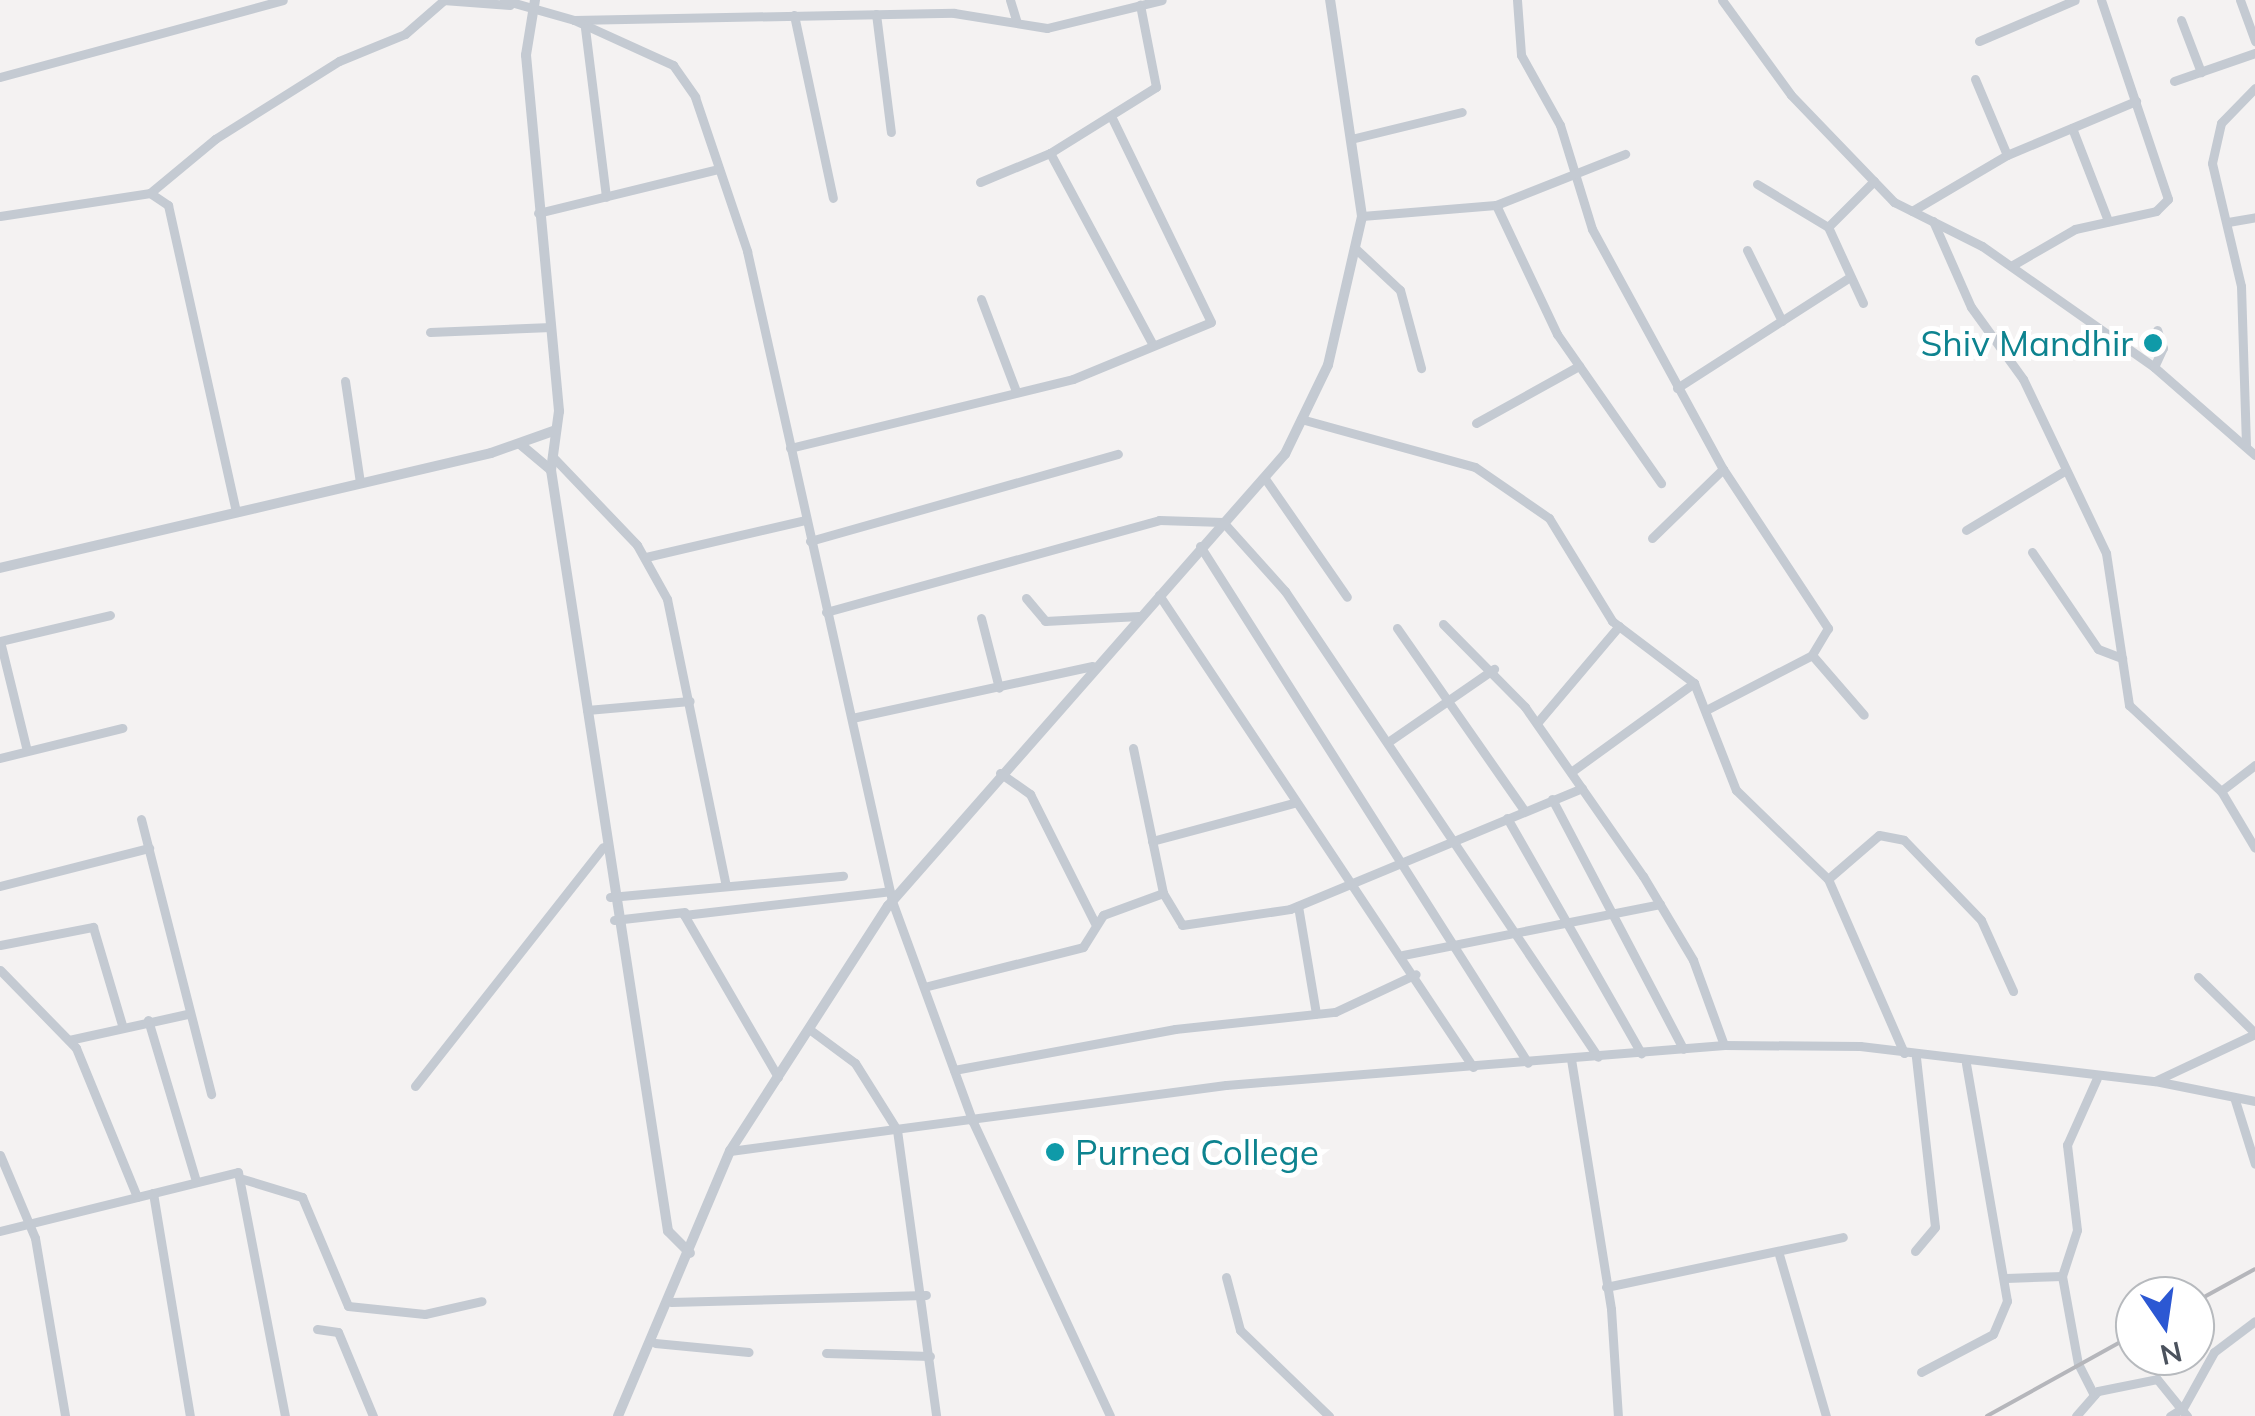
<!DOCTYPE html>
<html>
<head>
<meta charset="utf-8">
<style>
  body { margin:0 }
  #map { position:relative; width:2255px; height:1416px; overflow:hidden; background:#f4f2f2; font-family:Mulish,sans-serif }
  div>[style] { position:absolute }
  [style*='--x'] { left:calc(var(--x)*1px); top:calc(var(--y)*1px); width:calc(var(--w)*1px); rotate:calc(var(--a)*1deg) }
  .minor>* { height:9px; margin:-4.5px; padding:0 4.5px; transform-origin:4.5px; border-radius:4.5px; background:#c4cad2 }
  .tertiary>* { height:10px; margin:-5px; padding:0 5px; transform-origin:5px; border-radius:5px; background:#c4cad2 }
  .rail>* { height:4px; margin:-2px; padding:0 2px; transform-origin:2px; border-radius:2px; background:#b5b6bb }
  .dots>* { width:28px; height:28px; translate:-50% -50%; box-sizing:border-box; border:5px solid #fff; border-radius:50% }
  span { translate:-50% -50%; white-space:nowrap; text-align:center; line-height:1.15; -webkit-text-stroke:10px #fff; paint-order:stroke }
  .culture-label { font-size:35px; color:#0d838f }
  .right { translate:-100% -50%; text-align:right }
  .left { translate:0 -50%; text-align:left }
  .north { position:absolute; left:2115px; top:1276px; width:100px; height:100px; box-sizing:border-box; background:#fff; border:2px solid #b7babe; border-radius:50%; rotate:167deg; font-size:28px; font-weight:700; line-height:40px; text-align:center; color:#4b525d }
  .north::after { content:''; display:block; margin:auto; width:35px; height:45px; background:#2c58d3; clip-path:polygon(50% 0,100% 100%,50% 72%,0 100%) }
</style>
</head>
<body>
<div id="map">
  <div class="minor">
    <div style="--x:443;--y:0;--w:67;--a:4.3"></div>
    <div style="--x:504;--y:0;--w:73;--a:15.9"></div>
    <div style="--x:574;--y:20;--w:380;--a:-1.1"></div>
    <div style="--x:954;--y:13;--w:94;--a:9.2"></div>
    <div style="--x:1047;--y:28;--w:118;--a:-13.7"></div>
    <div style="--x:1010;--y:0;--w:21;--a:73"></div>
    <div style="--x:1517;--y:0;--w:55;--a:85.8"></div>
    <div style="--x:1521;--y:55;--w:80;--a:60.9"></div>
    <div style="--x:1560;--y:125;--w:109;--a:72.9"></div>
    <div style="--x:1592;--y:229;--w:273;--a:61.4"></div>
    <div style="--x:1723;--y:469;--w:191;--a:56.6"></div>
    <div style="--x:1828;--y:628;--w:31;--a:121"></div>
    <div style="--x:1812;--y:655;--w:79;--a:49.1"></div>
    <div style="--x:1722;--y:0;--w:117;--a:54"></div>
    <div style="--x:1791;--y:95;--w:149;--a:46.1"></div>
    <div style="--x:1894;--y:202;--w:98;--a:26.6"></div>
    <div style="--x:1982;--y:246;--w:210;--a:35.1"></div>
    <div style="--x:2154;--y:367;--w:134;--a:41.1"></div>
    <div style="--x:2240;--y:0;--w:44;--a:69.9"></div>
    <div style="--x:876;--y:14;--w:119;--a:82.8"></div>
    <div style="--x:794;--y:15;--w:187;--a:78"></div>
    <div style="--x:574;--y:20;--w:109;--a:24.4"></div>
    <div style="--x:673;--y:65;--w:39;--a:55"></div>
    <div style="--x:695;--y:97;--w:163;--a:71.3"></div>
    <div style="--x:747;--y:251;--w:666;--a:77.42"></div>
    <div style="--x:892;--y:901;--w:235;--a:69.9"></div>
    <div style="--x:973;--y:1122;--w:324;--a:65"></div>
    <div style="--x:2181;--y:20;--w:56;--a:69"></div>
    <div style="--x:585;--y:28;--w:170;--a:82.9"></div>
    <div style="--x:1979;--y:41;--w:104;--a:-23.1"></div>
    <div style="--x:0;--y:77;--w:293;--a:-15.2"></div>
    <div style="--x:1975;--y:79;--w:82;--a:67.2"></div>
    <div style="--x:2174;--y:81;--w:86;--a:-19.1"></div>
    <div style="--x:2072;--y:128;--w:100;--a:68.8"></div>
    <div style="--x:1351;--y:139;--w:114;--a:-13.7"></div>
    <div style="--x:1050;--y:153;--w:218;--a:61.8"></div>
    <div style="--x:980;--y:182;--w:76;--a:-22.5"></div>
    <div style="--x:1050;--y:153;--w:125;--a:-31.9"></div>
    <div style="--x:1156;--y:87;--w:84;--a:-101"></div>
    <div style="--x:1757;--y:184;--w:83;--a:31.2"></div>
    <div style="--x:150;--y:193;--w:85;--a:-39.7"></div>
    <div style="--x:215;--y:139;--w:146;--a:-32.2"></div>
    <div style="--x:339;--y:61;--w:71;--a:-22.2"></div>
    <div style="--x:405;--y:34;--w:52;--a:-41.1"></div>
    <div style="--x:1496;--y:205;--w:143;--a:64.7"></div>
    <div style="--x:1557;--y:334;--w:182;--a:55.1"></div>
    <div style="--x:1912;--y:211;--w:110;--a:-30.5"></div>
    <div style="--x:2007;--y:155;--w:140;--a:-22.7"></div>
    <div style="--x:538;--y:213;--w:186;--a:-13.7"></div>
    <div style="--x:0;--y:216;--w:152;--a:-8.7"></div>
    <div style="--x:150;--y:193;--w:22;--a:34"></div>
    <div style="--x:168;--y:205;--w:313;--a:77.5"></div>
    <div style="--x:1362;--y:216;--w:134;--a:-4.7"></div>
    <div style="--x:1496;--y:205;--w:139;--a:-21.6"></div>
    <div style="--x:1933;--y:221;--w:94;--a:66.2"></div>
    <div style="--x:1971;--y:307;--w:89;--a:54.2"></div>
    <div style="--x:2023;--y:379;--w:193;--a:64.5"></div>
    <div style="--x:2106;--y:553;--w:154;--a:81.4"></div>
    <div style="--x:2129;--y:705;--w:126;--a:43.1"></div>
    <div style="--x:2221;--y:791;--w:66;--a:59.2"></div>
    <div style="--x:2228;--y:222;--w:27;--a:-10"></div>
    <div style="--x:1356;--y:249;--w:60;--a:43"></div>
    <div style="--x:1400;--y:290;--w:81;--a:74.9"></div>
    <div style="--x:1747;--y:250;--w:79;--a:63.8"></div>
    <div style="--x:2011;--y:266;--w:74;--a:-30"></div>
    <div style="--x:2075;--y:229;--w:83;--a:-12.5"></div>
    <div style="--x:2156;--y:211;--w:17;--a:-45"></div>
    <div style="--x:2168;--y:199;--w:210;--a:-108.6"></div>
    <div style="--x:981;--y:299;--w:98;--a:69.2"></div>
    <div style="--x:1863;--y:303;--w:84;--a:-114.7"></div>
    <div style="--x:1828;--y:227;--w:65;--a:-45"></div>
    <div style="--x:430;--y:332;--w:121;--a:-2.4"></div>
    <div style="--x:2154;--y:367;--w:21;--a:-65"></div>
    <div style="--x:2163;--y:348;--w:19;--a:-108"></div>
    <div style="--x:345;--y:381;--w:102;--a:81.6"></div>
    <div style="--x:1677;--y:388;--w:206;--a:-32.7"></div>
    <div style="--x:1301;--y:419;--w:180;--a:15.4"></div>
    <div style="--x:1475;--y:467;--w:90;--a:34.6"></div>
    <div style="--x:1549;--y:518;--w:121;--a:58.5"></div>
    <div style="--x:1612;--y:621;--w:103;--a:37.1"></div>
    <div style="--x:1694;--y:683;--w:115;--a:68.6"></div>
    <div style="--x:1736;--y:790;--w:128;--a:44.1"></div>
    <div style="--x:1828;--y:879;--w:190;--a:66.4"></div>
    <div style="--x:1476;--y:423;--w:118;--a:-29"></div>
    <div style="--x:2246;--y:445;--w:159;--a:-91.8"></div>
    <div style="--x:2241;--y:286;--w:126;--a:-103.3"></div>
    <div style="--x:2212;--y:163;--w:41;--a:-77.3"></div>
    <div style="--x:2221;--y:123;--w:49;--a:-45.8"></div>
    <div style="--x:790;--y:448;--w:291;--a:-13.7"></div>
    <div style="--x:1073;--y:379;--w:149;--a:-22.4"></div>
    <div style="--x:1211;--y:322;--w:227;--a:-115.9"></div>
    <div style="--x:552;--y:456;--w:123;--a:46.3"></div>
    <div style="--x:637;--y:545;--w:62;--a:60.9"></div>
    <div style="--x:667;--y:599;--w:293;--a:78.4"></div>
    <div style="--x:1266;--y:480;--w:142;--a:55.3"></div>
    <div style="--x:1966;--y:530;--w:114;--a:-31"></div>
    <div style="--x:1652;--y:538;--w:99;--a:-44.2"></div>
    <div style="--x:810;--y:541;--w:320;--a:-15.8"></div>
    <div style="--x:1200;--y:546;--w:612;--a:57.61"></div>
    <div style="--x:2032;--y:552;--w:117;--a:55.8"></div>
    <div style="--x:2098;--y:649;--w:26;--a:21"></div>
    <div style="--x:646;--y:557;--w:163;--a:-13.1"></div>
    <div style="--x:1159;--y:595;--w:567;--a:56.37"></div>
    <div style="--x:1026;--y:598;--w:30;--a:50"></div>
    <div style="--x:1045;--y:621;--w:94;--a:-3"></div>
    <div style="--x:826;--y:612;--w:345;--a:-15.4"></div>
    <div style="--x:1159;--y:520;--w:64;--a:1.8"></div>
    <div style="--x:1223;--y:522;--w:93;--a:48.1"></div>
    <div style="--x:1285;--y:591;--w:561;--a:56.11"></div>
    <div style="--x:981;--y:618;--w:72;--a:75.6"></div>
    <div style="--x:1443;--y:624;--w:117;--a:45.3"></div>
    <div style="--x:1525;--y:707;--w:206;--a:55.1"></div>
    <div style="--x:1643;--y:876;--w:98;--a:59.2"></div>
    <div style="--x:1693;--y:960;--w:90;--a:70"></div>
    <div style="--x:1397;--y:628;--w:222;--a:55.1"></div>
    <div style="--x:0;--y:641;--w:113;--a:-13.3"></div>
    <div style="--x:0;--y:641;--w:113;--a:76.2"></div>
    <div style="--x:1708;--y:709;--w:117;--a:-27.4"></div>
    <div style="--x:587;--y:710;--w:103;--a:-5"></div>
    <div style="--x:852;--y:718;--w:246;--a:-12.2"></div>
    <div style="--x:1537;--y:723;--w:127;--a:-49.8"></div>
    <div style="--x:1388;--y:742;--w:129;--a:-34.6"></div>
    <div style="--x:1133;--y:748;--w:148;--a:78.3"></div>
    <div style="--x:1163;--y:893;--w:37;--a:59"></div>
    <div style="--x:1182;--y:925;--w:109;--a:-8.4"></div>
    <div style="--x:1290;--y:909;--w:316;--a:-22.5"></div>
    <div style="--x:0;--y:758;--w:126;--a:-13.8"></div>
    <div style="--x:1571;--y:772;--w:152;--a:-35.9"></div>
    <div style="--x:1000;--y:773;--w:37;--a:35"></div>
    <div style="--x:1030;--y:794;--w:144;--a:63.3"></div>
    <div style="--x:2221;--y:791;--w:43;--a:-37.4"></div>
    <div style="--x:1552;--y:799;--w:282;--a:62.3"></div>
    <div style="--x:1507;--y:818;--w:271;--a:60.3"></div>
    <div style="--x:141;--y:819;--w:284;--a:75.7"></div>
    <div style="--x:1152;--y:841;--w:147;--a:-15"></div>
    <div style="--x:1828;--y:879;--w:67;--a:-40.8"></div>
    <div style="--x:1879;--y:835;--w:25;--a:11"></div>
    <div style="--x:1904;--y:840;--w:111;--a:46.1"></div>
    <div style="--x:1981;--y:920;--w:78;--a:65.7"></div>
    <div style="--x:0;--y:886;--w:154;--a:-14.3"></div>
    <div style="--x:610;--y:897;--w:234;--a:-5.2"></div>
    <div style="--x:1298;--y:906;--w:109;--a:80.5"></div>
    <div style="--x:614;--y:920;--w:71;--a:-6.4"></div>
    <div style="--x:0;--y:945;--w:95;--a:-11"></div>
    <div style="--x:93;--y:927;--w:102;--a:73.5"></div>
    <div style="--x:1403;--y:955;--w:262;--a:-11.2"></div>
    <div style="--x:0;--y:970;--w:109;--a:45.7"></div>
    <div style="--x:76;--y:1048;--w:161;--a:67.7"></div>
    <div style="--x:2198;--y:977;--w:80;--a:44.5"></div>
    <div style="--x:924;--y:987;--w:164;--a:-14.1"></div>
    <div style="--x:1083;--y:947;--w:38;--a:-58"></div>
    <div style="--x:1103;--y:915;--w:64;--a:-20.1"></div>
    <div style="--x:148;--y:1020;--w:168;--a:73.4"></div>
    <div style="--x:809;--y:1029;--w:57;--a:36.5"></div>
    <div style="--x:855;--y:1063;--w:79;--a:57.9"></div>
    <div style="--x:897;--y:1130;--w:289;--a:82.2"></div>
    <div style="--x:69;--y:1040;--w:121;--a:-12.4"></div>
    <div style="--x:1571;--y:1059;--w:253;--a:80.9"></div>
    <div style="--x:1611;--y:1309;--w:107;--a:86.3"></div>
    <div style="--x:954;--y:1070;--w:225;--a:-10.5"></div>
    <div style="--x:1175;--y:1029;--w:161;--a:-6.1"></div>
    <div style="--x:1335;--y:1012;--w:89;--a:-25.1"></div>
    <div style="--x:778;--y:1077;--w:187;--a:-120.1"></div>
    <div style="--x:684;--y:915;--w:207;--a:-6.6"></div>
    <div style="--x:2155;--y:1081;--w:102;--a:11.3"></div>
    <div style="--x:415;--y:1086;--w:304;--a:-51.8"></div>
    <div style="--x:2234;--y:1097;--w:70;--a:72.6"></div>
    <div style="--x:730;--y:1151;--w:500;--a:-7.58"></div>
    <div style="--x:1226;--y:1085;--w:500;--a:-4.6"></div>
    <div style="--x:1724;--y:1045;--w:136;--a:0.4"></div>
    <div style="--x:1860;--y:1046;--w:297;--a:6.8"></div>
    <div style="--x:2155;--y:1081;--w:110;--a:-25.2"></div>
    <div style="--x:0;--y:1155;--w:90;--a:67.1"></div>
    <div style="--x:35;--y:1238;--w:181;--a:80.4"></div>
    <div style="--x:243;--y:1179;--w:62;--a:17"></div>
    <div style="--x:302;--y:1197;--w:118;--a:67.1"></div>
    <div style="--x:348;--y:1306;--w:77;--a:5.9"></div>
    <div style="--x:425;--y:1314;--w:58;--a:-12.8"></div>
    <div style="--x:153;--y:1193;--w:226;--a:80.6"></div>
    <div style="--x:0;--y:1231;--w:245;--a:-13.9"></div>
    <div style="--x:238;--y:1172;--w:248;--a:79.1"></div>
    <div style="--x:1778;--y:1251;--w:172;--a:73.8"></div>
    <div style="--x:1915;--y:1251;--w:31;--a:-50"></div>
    <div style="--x:1935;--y:1227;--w:171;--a:-96.4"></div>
    <div style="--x:1226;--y:1277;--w:55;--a:75.2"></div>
    <div style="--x:1240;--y:1330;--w:124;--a:44"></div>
    <div style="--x:2006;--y:1278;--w:56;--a:-2"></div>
    <div style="--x:1606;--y:1287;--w:242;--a:-11.9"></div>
    <div style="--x:671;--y:1302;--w:255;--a:-1.6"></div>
    <div style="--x:317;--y:1329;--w:21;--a:8"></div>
    <div style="--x:338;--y:1332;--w:91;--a:67.4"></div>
    <div style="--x:655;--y:1343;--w:94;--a:5.5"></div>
    <div style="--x:826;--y:1353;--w:104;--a:1.7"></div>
    <div style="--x:1921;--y:1372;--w:81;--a:-27.8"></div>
    <div style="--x:1993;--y:1334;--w:36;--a:-67"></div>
    <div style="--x:2007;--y:1301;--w:241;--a:-99.8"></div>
    <div style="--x:2094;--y:1395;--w:35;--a:-117"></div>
    <div style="--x:2078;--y:1364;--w:89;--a:-100.3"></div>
    <div style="--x:2062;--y:1276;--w:48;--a:-71.9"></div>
    <div style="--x:2077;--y:1230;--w:86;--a:-96.7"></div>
    <div style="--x:2067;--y:1145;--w:73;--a:-65.9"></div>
    <div style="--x:2076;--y:1416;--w:33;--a:-49"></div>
    <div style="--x:2098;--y:1391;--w:60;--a:-11.5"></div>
    <div style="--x:2157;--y:1379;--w:48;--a:51"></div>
    <div style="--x:2170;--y:1416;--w:15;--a:-32"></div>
    <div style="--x:2183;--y:1408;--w:64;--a:-61"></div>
    <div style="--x:2214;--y:1352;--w:51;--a:-37.1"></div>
  </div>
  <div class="tertiary">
    <div style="--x:535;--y:0;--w:56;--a:99.3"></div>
    <div style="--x:526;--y:55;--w:358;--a:84.7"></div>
    <div style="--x:559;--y:411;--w:60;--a:97.7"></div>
    <div style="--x:551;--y:470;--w:770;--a:81.26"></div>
    <div style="--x:668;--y:1231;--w:31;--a:45"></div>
    <div style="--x:520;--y:444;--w:40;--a:40"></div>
    <div style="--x:0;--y:568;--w:504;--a:-13.18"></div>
    <div style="--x:491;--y:453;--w:69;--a:-19.5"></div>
    <div style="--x:618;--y:1416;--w:288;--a:-67.1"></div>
    <div style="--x:730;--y:1151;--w:292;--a:-57.2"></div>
    <div style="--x:888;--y:906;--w:602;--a:-48.71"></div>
    <div style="--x:1285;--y:454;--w:99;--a:-64.2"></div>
    <div style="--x:1328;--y:365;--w:153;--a:-77.1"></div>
    <div style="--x:1362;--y:216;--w:218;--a:-98.4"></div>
  </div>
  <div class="rail">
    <div style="--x:2195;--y:1302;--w:68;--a:-28.8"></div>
    <div style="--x:1987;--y:1416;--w:169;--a:-29"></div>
  </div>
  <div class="dots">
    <div style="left:2153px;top:343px;background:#0f9aa8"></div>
    <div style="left:1055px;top:1152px;background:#0f9aa8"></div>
  </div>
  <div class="culture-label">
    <span class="right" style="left:2133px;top:343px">Shiv Mandhir</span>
    <span class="left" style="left:1075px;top:1152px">Purnea College</span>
  </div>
  <div class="north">N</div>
</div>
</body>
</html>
